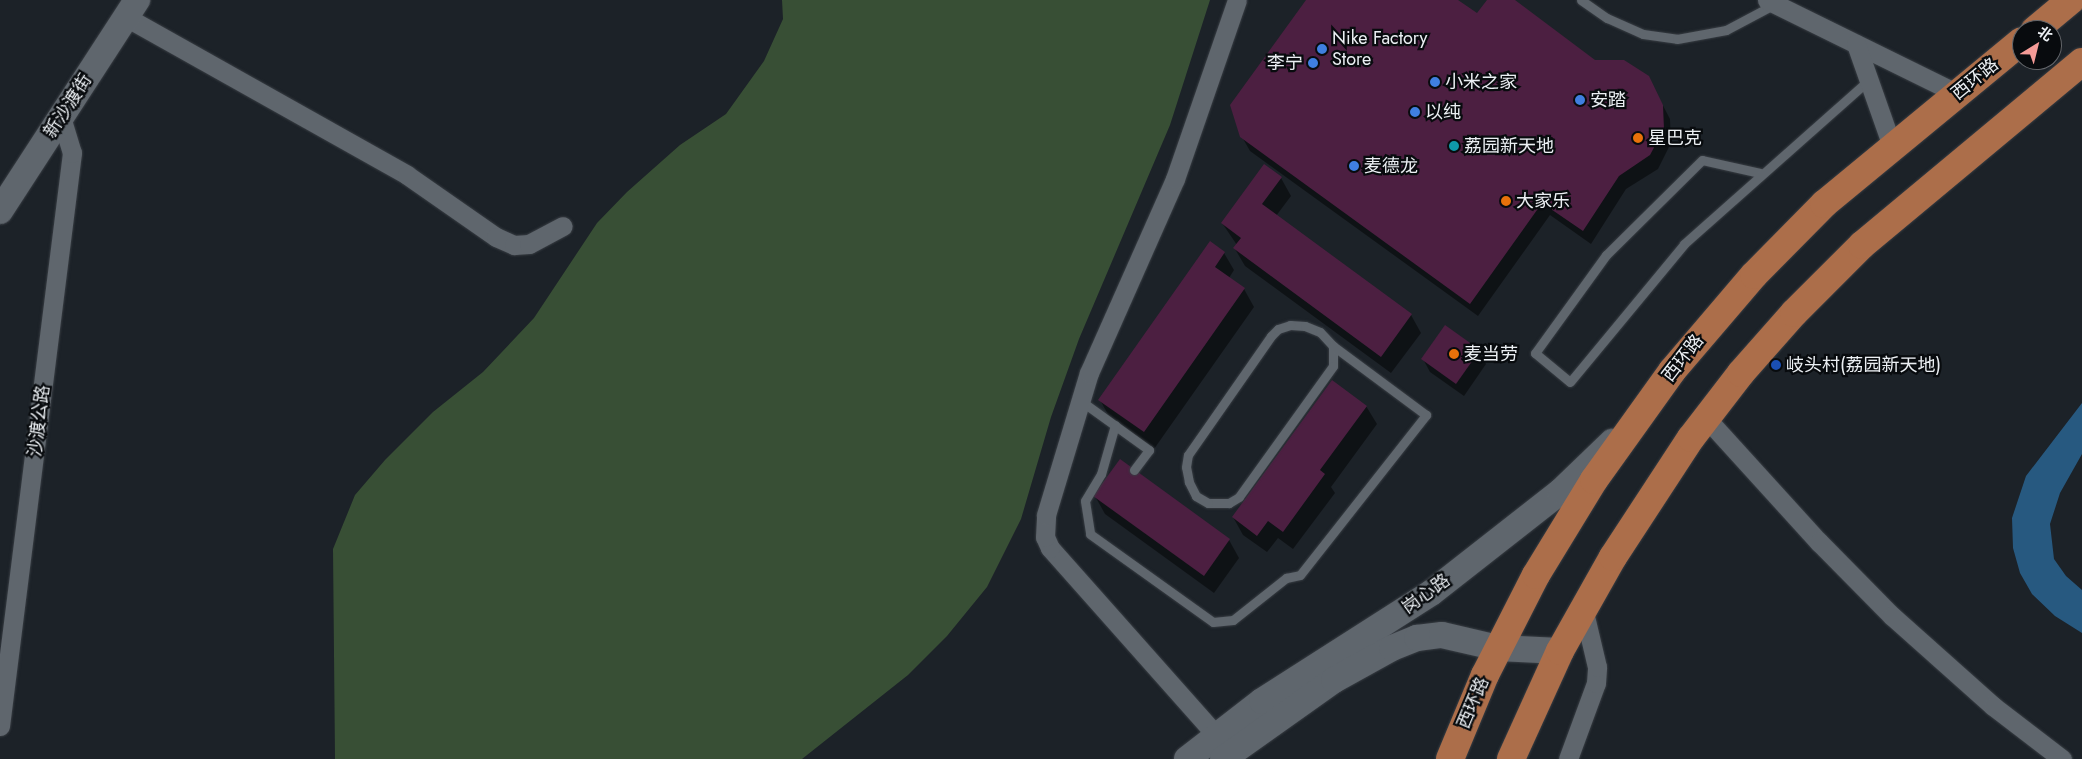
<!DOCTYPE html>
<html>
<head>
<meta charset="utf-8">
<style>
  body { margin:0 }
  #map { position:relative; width:2082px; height:759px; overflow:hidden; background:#1c2228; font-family:Jost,"Noto Sans SC",sans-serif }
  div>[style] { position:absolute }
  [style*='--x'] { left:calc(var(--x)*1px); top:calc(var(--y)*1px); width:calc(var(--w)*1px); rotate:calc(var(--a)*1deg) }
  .green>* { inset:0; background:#384f35 }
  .water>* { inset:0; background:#275980 }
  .shadow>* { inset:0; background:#0007 }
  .building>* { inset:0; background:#4c1f41 }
  .roads { filter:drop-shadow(0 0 1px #383d43) drop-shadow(0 0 1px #383d43) }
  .lane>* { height:9px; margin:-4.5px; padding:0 4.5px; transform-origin:4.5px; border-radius:4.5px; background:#5f666d }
  .street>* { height:19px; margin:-9.5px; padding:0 9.5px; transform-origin:9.5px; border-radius:9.5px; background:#5f666d }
  .secondary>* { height:26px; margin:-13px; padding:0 13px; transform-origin:13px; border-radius:13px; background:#5f666d }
  .primary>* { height:28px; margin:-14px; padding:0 14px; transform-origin:14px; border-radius:14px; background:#ac6e4a }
  .dots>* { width:14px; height:14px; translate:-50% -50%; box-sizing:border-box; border:2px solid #080b0e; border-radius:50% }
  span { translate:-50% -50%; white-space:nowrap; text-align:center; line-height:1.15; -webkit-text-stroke:4.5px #080b0e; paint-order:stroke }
  .poi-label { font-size:18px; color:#ebeff3 }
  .left { translate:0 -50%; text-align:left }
  .right { translate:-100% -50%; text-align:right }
  .street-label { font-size:18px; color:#ebeff3 }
  .north { position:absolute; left:2012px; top:20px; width:50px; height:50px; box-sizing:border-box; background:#080b0e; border:1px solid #63666a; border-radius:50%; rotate:36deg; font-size:14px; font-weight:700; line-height:20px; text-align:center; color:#ebeff3 }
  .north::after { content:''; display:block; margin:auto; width:18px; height:22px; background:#f59b97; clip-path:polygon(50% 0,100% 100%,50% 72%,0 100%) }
</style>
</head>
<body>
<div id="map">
  <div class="green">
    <div style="clip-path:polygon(782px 0,1210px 0,1170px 125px,1079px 339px,1051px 417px,1021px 519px,987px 587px,947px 636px,908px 675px,802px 759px,335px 759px,333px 549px,355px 495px,385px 460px,433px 412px,483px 372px,534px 318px,597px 223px,627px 192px,680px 145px,726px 114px,764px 61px,783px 19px)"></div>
  </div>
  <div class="water">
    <div style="clip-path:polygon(2082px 403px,2082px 454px,2060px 493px,2050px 524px,2054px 559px,2066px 576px,2082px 590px,2082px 633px,2055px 616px,2032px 594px,2020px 573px,2013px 548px,2012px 518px,2026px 476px)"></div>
  </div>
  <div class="shadow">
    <div style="clip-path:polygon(1307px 0,1456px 0,1477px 15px,1489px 0,1513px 0,1594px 61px,1648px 77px,1670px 119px,1671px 143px,1658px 169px,1626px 189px,1591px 244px,1550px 215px,1478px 316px,1250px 151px,1242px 137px)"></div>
    <div style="clip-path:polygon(1281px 178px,1291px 196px,1276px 216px,1411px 315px,1421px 333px,1391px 373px,1245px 266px,1235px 249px,1237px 245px,1222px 223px)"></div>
    <div style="clip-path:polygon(1224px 253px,1234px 270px,1229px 278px,1244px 289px,1254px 307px,1154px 449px,1110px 418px,1100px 400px)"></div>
    <div style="clip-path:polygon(1479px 351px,1486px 364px,1464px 396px,1430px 372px,1423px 359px)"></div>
    <div style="clip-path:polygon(1366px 406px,1377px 424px,1331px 487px,1335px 493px,1293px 549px,1278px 538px,1267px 552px,1243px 535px,1233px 517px)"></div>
    <div style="clip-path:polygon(1120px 461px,1229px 540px,1239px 558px,1214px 593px,1105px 514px,1095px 496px)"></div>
  </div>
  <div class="building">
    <div style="clip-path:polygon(1306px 0,1458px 0,1477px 13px,1487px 0,1515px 0,1595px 60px,1624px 60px,1649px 76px,1663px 105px,1664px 129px,1650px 155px,1619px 176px,1583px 231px,1542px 203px,1470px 304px,1240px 137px,1230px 105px)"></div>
    <div style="clip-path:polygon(1264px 164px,1282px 177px,1262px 204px,1412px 314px,1381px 357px,1233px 248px,1241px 238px,1221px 223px)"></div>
    <div style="clip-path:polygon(1210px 241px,1225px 252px,1215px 267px,1245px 288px,1144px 432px,1098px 400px)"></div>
    <div style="clip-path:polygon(1445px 325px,1480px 350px,1456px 384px,1421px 359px)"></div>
    <div style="clip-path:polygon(1332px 380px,1367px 406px,1320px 470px,1325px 474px,1283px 532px,1268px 521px,1257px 536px,1232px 517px)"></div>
    <div style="clip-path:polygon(1120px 459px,1230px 539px,1204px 576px,1093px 496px)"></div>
  </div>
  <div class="roads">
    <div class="lane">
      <div style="--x:1581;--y:0;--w:32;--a:35"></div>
      <div style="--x:1607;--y:18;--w:39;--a:24"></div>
      <div style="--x:1643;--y:34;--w:34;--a:8"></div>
      <div style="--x:1677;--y:39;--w:50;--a:-10.4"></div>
      <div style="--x:1726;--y:30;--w:55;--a:-28"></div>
      <div style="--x:1760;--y:173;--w:59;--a:-167.4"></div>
      <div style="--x:1702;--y:160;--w:135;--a:135.3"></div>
      <div style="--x:1606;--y:255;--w:121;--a:125.9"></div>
      <div style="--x:1535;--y:353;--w:45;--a:39.6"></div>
      <div style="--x:1570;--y:382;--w:179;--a:-50.4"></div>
      <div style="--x:1684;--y:244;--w:247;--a:-41.6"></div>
      <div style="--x:1290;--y:325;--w:15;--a:4"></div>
      <div style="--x:1305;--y:326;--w:16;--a:22"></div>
      <div style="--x:1320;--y:332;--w:19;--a:47"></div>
      <div style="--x:1333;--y:346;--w:20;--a:90"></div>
      <div style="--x:1333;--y:366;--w:161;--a:125.7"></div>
      <div style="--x:1239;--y:497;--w:12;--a:149"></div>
      <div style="--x:1229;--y:503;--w:21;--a:180"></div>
      <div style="--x:1208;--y:503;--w:14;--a:-150"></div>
      <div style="--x:1196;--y:496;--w:16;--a:-117"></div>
      <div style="--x:1189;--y:482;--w:15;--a:-101"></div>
      <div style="--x:1186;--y:467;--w:12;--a:-81"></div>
      <div style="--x:1188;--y:455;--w:145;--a:-55.1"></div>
      <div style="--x:1271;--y:336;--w:10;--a:-45"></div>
      <div style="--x:1278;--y:329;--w:13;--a:-18"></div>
      <div style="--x:1081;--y:401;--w:84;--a:35.8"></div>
      <div style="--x:1149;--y:450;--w:25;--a:127"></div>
      <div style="--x:1115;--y:425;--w:51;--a:105.9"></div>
      <div style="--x:1101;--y:474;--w:31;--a:121"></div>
      <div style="--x:1085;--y:501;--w:33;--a:81"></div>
      <div style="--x:1090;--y:534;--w:151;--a:35.6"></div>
      <div style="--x:1213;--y:622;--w:20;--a:-6"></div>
      <div style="--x:1233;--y:620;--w:68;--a:-38.4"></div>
      <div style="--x:1286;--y:578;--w:14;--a:-12"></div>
      <div style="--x:1300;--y:575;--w:204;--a:-51.8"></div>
      <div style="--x:1426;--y:415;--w:116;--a:-143.4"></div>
    </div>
    <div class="street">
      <div style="--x:1767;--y:0;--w:213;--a:26.2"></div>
      <div style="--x:126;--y:17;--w:322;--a:29.3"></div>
      <div style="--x:407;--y:175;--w:108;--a:34.9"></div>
      <div style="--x:496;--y:237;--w:20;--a:24"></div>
      <div style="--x:514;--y:245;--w:15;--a:-4"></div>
      <div style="--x:529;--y:244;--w:38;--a:-28"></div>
      <div style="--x:1856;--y:44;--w:108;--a:70.6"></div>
      <div style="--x:1706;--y:418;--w:168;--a:47.7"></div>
      <div style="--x:1819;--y:542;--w:104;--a:45.4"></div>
      <div style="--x:1892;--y:616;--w:135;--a:41.7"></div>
      <div style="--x:1993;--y:706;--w:87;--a:37.5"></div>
      <div style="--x:0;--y:726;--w:578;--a:-82.84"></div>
      <div style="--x:72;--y:153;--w:37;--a:-107"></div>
      <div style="--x:1216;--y:735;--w:250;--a:-131.6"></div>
      <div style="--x:1050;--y:548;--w:12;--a:-114"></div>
      <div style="--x:1045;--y:537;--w:22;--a:-87"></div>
      <div style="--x:1046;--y:515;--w:148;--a:-73.2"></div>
      <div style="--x:1089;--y:373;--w:212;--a:-66.1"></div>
      <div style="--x:1175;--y:179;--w:189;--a:-70.9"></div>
      <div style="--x:1568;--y:759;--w:81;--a:-69.8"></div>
      <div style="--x:1596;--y:683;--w:16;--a:-86"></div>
      <div style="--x:1597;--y:667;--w:61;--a:-103.3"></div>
    </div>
    <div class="secondary">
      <div style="--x:0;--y:211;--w:252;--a:-57"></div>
      <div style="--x:1187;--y:759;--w:95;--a:-37.7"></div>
      <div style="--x:1262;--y:701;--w:201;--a:-32.6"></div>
      <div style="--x:1431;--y:593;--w:165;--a:-38.1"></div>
      <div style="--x:1561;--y:491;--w:71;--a:-43.9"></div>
      <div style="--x:1223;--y:759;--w:136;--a:-35.4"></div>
      <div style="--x:1334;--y:680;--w:66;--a:-28.9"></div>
      <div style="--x:1392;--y:648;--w:27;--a:-22"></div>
      <div style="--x:1417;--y:638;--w:25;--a:-7"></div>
      <div style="--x:1442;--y:635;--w:57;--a:13.1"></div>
      <div style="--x:1498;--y:648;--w:62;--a:2.8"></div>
    </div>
    <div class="primary">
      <div style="--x:2035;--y:30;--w:47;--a:-39.8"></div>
      <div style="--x:1450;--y:759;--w:91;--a:-67.4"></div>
      <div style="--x:1485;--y:675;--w:112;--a:-63"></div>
      <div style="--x:1536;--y:575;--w:111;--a:-58.6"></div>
      <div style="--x:1594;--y:480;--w:134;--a:-54.4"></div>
      <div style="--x:1672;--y:371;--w:126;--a:-49.5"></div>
      <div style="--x:1754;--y:275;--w:100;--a:-45.4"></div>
      <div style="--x:1824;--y:204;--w:256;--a:-39.5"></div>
      <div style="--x:1511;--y:759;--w:119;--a:-65.6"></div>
      <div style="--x:1560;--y:651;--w:108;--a:-60.6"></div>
      <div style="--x:1613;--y:557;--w:142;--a:-56.8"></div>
      <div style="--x:1691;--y:438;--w:82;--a:-52.4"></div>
      <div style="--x:1741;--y:373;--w:80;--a:-48.5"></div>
      <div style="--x:1794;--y:313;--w:96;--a:-45"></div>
      <div style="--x:1862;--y:245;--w:286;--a:-39.8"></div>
    </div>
  </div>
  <div class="dots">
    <div style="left:1322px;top:49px;background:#3f7fe0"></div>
    <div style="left:1313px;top:63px;background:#3f7fe0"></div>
    <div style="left:1435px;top:82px;background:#3f7fe0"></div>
    <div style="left:1580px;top:100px;background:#3f7fe0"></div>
    <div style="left:1415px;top:112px;background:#3f7fe0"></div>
    <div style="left:1638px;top:138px;background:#e8710a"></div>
    <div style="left:1454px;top:146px;background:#0f9aa8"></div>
    <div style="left:1354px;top:166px;background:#3f7fe0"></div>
    <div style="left:1506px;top:201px;background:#e8710a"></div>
    <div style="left:1454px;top:354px;background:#e8710a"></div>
    <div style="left:1776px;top:365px;background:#1a4fb4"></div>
  </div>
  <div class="poi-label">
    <span class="left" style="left:1332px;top:49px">Nike Factory<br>Store</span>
    <span class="right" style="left:1303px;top:63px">李宁</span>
    <span class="left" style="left:1445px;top:82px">小米之家</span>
    <span class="left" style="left:1590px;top:100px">安踏</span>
    <span class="left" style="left:1425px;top:112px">以纯</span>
    <span class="left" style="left:1648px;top:138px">星巴克</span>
    <span class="left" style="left:1464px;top:146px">荔园新天地</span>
    <span class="left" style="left:1364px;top:166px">麦德龙</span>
    <span class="left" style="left:1516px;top:201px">大家乐</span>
    <span class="left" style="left:1464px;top:354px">麦当劳</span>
    <span class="left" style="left:1786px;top:365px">岐头村(荔园新天地)</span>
  </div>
  <div class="street-label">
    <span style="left:1975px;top:79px;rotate:-39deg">西环路</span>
    <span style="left:68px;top:106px;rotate:-57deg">新沙渡街</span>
    <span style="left:1683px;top:358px;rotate:-52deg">西环路</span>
    <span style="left:39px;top:421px;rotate:-83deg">沙渡公路</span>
    <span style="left:1426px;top:594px;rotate:-36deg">岗心路</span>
    <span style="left:1473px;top:703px;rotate:-67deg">西环路</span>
  </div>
  <div class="north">北</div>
</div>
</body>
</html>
